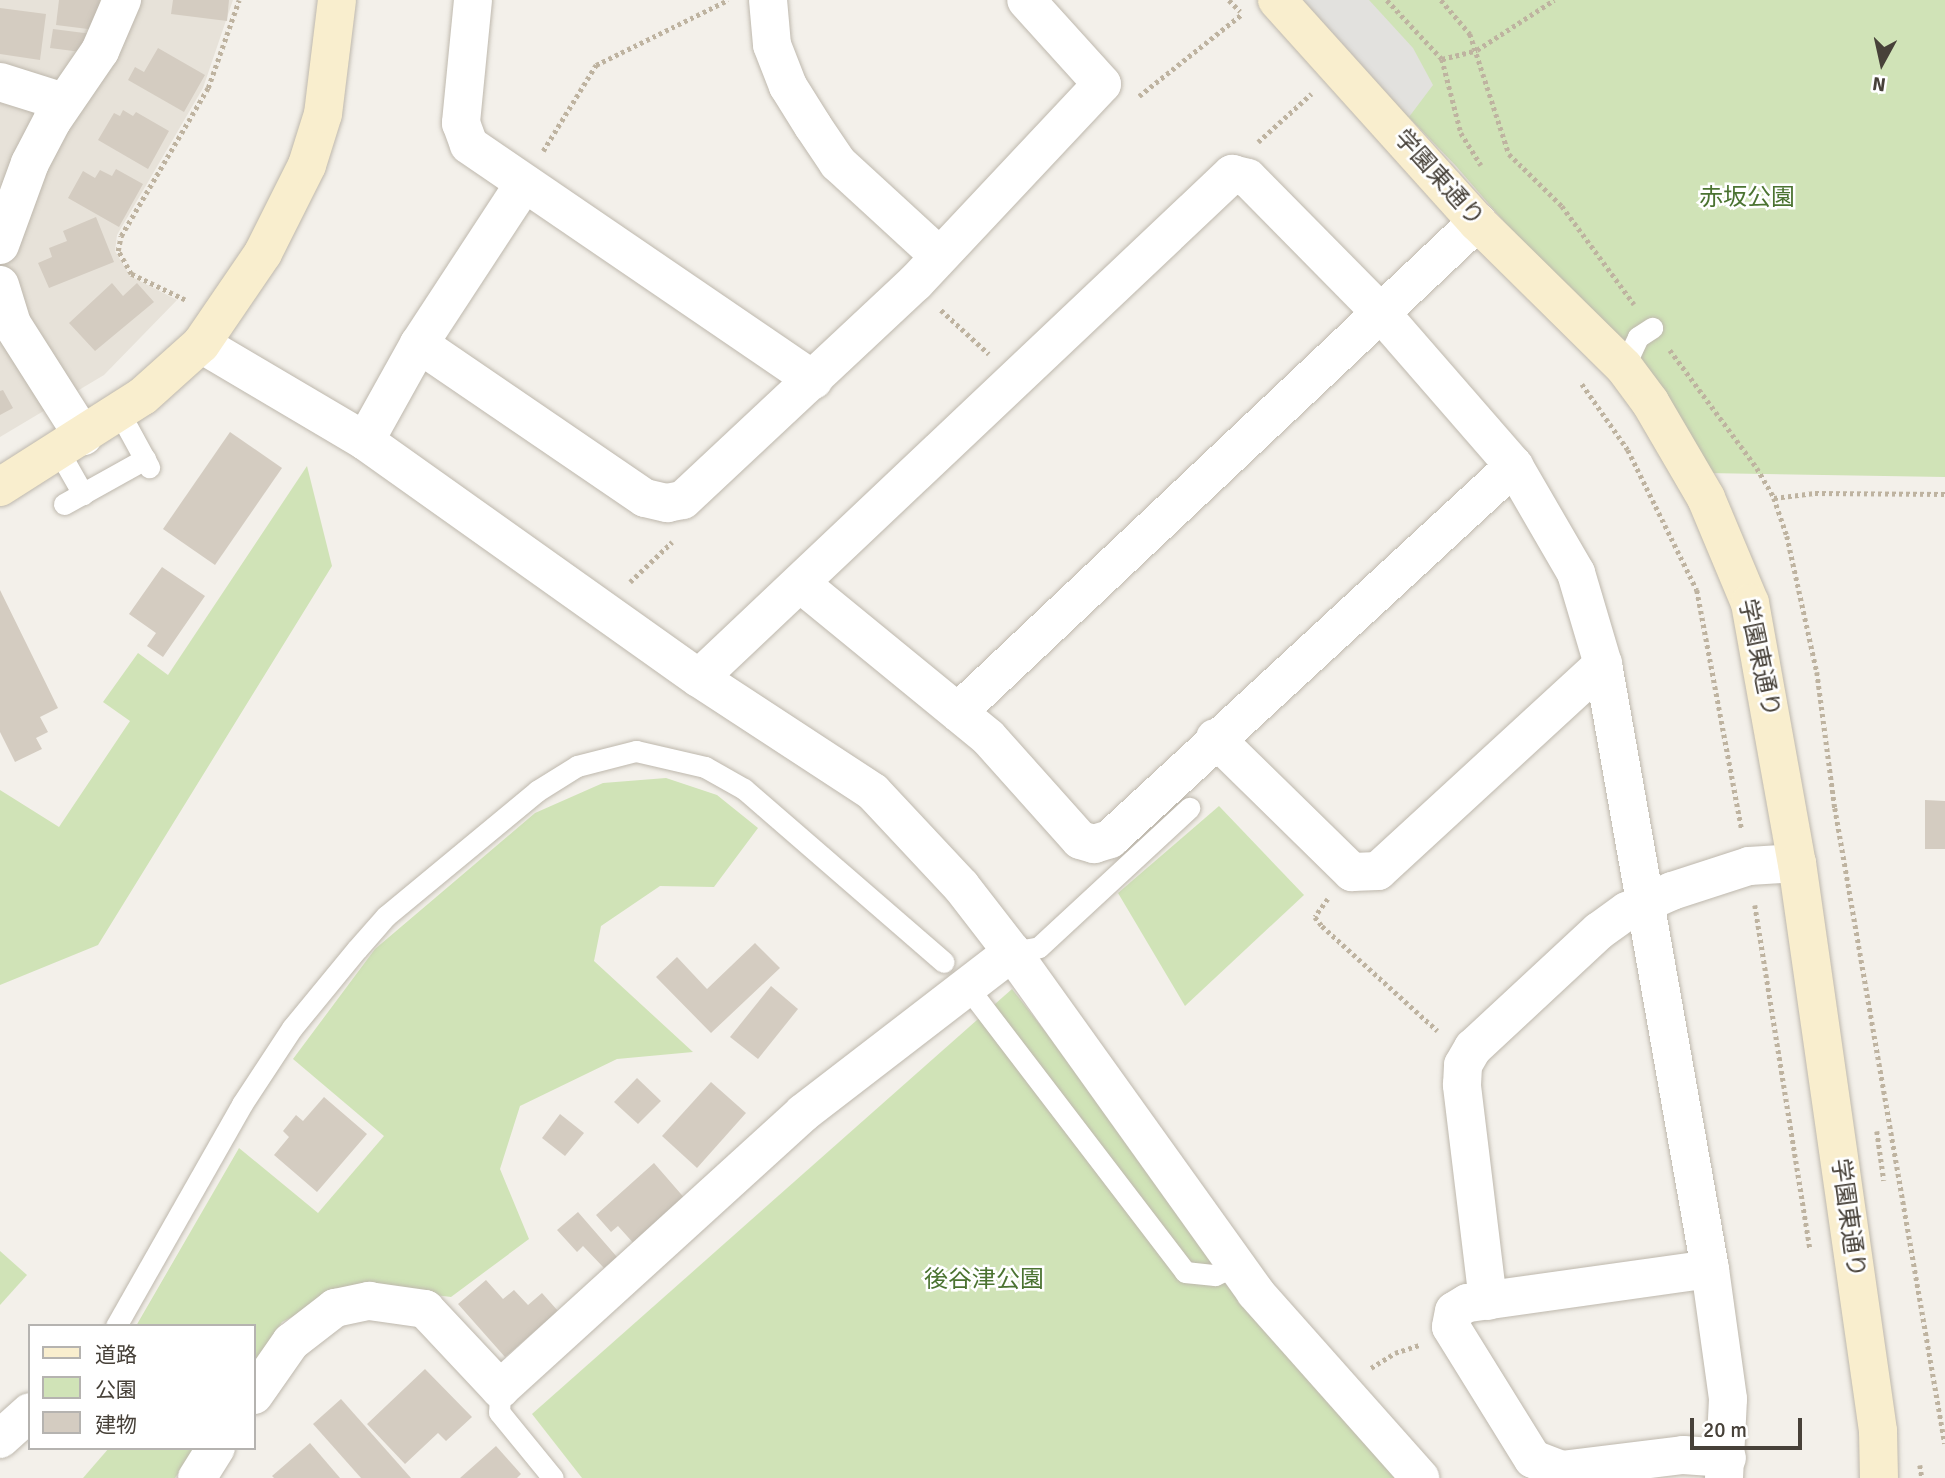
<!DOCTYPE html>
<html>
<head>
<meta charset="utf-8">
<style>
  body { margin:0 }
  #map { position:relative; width:1945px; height:1478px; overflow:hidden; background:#f3f0ea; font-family:Signika,"Noto Sans JP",sans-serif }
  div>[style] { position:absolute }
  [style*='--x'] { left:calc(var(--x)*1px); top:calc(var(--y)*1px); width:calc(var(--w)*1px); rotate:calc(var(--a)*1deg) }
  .residential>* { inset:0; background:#e7e2d9 }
  .green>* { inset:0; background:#d0e3b7 }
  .parking>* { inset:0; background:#e2e1de }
  .building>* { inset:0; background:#d4ccc1 }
  .path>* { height:4.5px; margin-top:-2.25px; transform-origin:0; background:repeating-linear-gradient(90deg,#beb3a0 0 3.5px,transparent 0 7px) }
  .roads { filter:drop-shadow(0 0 2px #beb8ad) drop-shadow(0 0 2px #beb8ad) }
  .lane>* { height:21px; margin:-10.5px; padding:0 10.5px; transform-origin:10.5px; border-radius:10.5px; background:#fff }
  .street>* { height:38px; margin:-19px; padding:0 19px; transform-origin:19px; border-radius:19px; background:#fff }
  .secondary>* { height:38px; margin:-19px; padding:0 19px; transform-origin:19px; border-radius:19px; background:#f9eece }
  span { translate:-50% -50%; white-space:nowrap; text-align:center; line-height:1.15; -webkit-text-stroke:5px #fff; paint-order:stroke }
  .street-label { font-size:24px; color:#474139 }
  .park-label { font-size:24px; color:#4b7331 }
  .legend { position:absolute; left:28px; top:1324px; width:228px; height:126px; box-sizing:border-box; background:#fff; border:2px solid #b5b3b0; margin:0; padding:9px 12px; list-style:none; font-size:21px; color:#474139 }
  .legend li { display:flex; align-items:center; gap:14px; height:35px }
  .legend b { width:35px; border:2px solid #b5b3b0 }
  .north { position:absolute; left:1847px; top:28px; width:70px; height:70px; -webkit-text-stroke:5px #fff; paint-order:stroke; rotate:188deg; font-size:19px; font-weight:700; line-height:28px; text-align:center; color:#474139 }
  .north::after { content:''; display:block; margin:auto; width:24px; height:32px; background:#474139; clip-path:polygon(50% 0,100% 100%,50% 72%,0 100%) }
  .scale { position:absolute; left:1690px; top:1418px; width:112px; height:32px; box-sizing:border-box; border:4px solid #474139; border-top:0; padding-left:9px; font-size:21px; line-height:24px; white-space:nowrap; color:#474139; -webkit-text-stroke:5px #fff; paint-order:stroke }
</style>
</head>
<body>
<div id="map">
  <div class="residential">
    <div style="clip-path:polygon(0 0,233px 0,203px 88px,117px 235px,115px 251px,130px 276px,177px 300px,104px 375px,0 437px)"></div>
  </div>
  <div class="green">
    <div style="clip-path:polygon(1296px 0,1945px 0,1945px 477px,1705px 473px,1620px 356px,1456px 166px)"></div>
    <div style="clip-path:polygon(307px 466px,332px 566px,98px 945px,0 985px,0 790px,59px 827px,130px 721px,103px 702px,138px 653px,168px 675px)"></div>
    <div style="clip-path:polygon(666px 778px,717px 795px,758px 828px,714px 887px,660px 886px,601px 926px,594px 961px,693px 1052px,617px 1059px,520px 1106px,500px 1169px,529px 1239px,451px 1297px,354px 1285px,282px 1322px,254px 1363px,254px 1326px,136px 1326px,239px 1148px,318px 1213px,384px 1136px,293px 1059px,375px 949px,535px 813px,603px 783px)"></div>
    <div style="clip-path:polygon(1219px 806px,1304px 895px,1185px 1006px,1118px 893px)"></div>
    <div style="clip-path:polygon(1012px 989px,1395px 1478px,582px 1478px,532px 1414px)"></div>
    <div style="clip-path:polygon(0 1251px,27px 1275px,0 1305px)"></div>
    <div style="clip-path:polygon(109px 1448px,195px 1448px,175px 1478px,83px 1478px)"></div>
  </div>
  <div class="parking">
    <div style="clip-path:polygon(1296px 0,1369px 0,1413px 48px,1433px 85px,1409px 117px)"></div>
  </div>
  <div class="building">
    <div style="clip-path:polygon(59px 0,100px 0,96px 30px,56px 25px)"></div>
    <div style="clip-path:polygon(173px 0,229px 0,227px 21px,171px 14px)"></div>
    <div style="clip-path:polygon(0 8px,46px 14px,40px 60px,0 54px)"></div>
    <div style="clip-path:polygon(53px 29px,92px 34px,89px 53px,50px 48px)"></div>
    <div style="clip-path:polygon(158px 48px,205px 75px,184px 112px,128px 80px,135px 67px,144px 72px)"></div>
    <div style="clip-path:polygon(123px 110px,133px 116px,136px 112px,169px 131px,148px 169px,98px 140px,114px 113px,120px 116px)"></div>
    <div style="clip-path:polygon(116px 169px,143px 184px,119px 227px,68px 198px,83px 171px,95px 178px,100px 170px,112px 176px)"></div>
    <div style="clip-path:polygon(96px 217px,114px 262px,49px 288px,38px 263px,52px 257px,49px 248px,67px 241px,63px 231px)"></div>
    <div style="clip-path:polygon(112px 283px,123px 296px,137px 283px,154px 302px,95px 351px,69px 323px)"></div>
    <div style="clip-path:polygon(3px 390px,13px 408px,0 415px,0 391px)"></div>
    <div style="clip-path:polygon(230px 432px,282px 468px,215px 565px,163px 529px)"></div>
    <div style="clip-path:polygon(162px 567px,205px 596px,163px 657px,147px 646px,156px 633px,129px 614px)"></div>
    <div style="clip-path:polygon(0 590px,58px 708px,40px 717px,48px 732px,36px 738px,42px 749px,15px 762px,0 732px)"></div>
    <div style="clip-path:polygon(1925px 800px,1945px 801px,1945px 849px,1925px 849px)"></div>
    <div style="clip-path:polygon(755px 943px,780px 968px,711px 1033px,656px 977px,677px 957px,707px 989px)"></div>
    <div style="clip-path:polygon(771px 986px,798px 1009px,758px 1059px,730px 1037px)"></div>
    <div style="clip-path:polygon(637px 1078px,661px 1101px,638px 1124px,614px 1102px)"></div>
    <div style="clip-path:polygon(711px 1082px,746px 1113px,697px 1168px,662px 1136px)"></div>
    <div style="clip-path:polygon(324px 1097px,367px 1134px,317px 1192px,274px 1155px,289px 1137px,283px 1131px,296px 1115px,303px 1121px)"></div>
    <div style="clip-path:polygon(560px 1114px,584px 1133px,565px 1156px,542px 1138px)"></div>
    <div style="clip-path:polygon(654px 1163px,687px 1201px,636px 1246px,618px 1226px,611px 1232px,596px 1215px)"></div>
    <div style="clip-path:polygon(578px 1212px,617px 1257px,604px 1268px,583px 1246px,577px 1252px,557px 1230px)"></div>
    <div style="clip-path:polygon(486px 1280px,503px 1299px,514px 1290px,528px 1305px,542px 1293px,558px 1311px,505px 1357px,458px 1304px)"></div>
    <div style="clip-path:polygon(425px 1369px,472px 1417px,446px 1441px,438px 1433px,405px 1464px,367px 1424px)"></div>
    <div style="clip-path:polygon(341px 1399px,411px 1478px,361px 1478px,313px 1424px)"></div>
    <div style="clip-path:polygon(310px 1443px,340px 1478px,274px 1478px,272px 1476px)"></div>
    <div style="clip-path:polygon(496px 1446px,521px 1474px,517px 1478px,460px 1478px)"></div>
  </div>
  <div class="path">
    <div style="--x:1229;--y:0;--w:16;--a:45"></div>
    <div style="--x:1387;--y:0;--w:81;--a:47"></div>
    <div style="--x:1442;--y:59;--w:76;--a:75.6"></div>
    <div style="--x:1461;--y:133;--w:38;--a:58"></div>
    <div style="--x:1441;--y:0;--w:45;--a:49.5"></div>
    <div style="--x:1470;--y:34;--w:126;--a:72"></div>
    <div style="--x:1509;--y:154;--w:74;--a:44.5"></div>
    <div style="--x:1562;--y:206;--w:122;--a:53.7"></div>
    <div style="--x:1442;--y:59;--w:36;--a:-14"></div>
    <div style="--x:1477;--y:50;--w:92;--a:-33"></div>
    <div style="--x:1139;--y:96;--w:132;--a:-38.5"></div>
    <div style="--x:1258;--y:142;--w:72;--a:-42.2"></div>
    <div style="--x:543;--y:151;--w:101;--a:-58.4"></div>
    <div style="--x:596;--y:65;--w:147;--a:-26.2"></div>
    <div style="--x:185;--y:300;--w:60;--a:-154.3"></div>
    <div style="--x:131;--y:274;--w:26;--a:-119"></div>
    <div style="--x:118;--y:251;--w:15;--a:-79"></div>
    <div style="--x:121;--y:236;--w:172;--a:-59.6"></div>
    <div style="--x:208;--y:88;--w:93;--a:-70.6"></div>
    <div style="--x:941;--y:310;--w:65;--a:42.5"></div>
    <div style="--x:1670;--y:350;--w:147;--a:53.6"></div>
    <div style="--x:1757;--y:468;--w:34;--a:60"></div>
    <div style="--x:1774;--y:498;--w:40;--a:71.1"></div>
    <div style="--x:1787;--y:536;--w:139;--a:77.6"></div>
    <div style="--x:1817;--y:672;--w:137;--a:82.5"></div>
    <div style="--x:1835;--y:808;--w:645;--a:80.19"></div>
    <div style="--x:1582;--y:384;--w:80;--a:55.1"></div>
    <div style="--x:1628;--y:450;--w:156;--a:63.8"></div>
    <div style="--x:1697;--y:590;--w:244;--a:79.4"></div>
    <div style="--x:1774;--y:498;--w:41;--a:-7"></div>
    <div style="--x:1815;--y:493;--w:130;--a:0.4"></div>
    <div style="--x:630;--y:582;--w:58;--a:-43.6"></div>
    <div style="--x:1328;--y:899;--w:22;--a:126"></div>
    <div style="--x:1315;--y:917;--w:11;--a:52"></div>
    <div style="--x:1322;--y:926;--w:156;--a:42.2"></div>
    <div style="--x:1755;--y:905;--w:347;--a:80.9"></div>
    <div style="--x:1877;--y:1131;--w:50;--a:82"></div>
    <div style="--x:1371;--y:1368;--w:28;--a:-32"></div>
    <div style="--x:1395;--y:1353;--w:26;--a:-18"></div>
    <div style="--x:1920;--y:1465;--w:13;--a:81"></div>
  </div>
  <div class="roads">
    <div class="lane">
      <div style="--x:1624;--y:367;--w:33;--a:-65"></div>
      <div style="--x:1638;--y:337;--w:17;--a:-33"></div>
      <div style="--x:119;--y:412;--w:63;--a:61.4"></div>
      <div style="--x:58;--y:450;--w:51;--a:60.4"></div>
      <div style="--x:64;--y:504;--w:93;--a:-29.1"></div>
      <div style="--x:1012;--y:952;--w:27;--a:-10"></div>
      <div style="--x:1039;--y:947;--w:205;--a:-42.8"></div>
      <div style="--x:975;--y:997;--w:346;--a:52.6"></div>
      <div style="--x:1185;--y:1272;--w:30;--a:6"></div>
      <div style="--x:1215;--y:1275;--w:23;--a:-25"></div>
      <div style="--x:116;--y:1326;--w:255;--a:-60.4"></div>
      <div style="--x:242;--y:1104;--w:91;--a:-56.7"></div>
      <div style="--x:292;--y:1028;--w:102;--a:-50.6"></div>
      <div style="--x:357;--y:949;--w:44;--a:-48.7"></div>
      <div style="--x:386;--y:916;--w:196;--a:-39.6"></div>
      <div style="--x:537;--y:791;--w:47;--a:-32"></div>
      <div style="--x:577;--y:766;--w:61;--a:-14.3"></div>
      <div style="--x:636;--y:751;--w:71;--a:13.1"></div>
      <div style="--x:705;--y:767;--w:45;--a:29.4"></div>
      <div style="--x:744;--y:789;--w:264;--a:40.9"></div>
      <div style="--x:500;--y:1389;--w:23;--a:92"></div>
      <div style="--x:499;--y:1412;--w:85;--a:50.7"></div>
    </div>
    <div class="street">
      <div style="--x:473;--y:0;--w:124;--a:95.6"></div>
      <div style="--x:461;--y:123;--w:23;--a:70"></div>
      <div style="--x:469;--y:145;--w:417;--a:34.3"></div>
      <div style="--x:768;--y:0;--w:45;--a:84.9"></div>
      <div style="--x:772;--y:45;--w:44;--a:68.7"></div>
      <div style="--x:788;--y:86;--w:47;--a:58"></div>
      <div style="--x:813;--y:126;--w:45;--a:56"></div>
      <div style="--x:838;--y:163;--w:137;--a:42.6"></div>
      <div style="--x:0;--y:82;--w:67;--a:17.4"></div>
      <div style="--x:0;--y:245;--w:87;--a:-69.9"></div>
      <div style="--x:30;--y:163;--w:47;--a:-62.4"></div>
      <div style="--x:52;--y:121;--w:85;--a:-55.6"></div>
      <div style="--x:100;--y:51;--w:56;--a:-66.7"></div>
      <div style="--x:0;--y:285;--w:41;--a:72.9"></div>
      <div style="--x:12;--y:324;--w:133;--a:57.6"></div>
      <div style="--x:201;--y:344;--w:191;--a:30.6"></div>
      <div style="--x:365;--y:441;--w:410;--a:35.4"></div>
      <div style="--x:699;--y:678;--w:208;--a:33.2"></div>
      <div style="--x:873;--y:792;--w:129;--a:46.9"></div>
      <div style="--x:961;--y:886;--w:83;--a:52.3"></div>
      <div style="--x:1012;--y:952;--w:418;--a:54.4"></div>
      <div style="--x:1255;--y:1292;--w:249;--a:48.4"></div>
      <div style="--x:419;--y:344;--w:273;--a:34.3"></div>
      <div style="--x:645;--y:498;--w:23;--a:13"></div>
      <div style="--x:667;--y:503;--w:16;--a:-11"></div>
      <div style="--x:683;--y:500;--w:318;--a:-43.1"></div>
      <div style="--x:915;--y:283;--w:273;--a:-46.8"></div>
      <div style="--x:1102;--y:84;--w:113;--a:-132.1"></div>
      <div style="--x:365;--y:441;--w:111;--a:-60.9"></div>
      <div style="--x:419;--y:344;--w:190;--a:-56.8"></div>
      <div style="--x:801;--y:584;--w:242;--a:39.3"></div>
      <div style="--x:988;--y:737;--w:138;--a:48.2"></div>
      <div style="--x:1080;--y:840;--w:15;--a:16"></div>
      <div style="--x:1094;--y:844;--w:17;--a:-17"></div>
      <div style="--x:1110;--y:839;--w:550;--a:-42.72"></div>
      <div style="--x:699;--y:678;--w:734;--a:-43.4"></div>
      <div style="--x:1232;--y:174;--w:16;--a:14"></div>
      <div style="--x:1248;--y:178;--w:190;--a:45.4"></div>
      <div style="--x:1381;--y:313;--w:203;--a:49"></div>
      <div style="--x:1514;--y:466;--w:124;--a:59.9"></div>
      <div style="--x:1576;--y:573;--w:95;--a:73.5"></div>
      <div style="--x:1603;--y:664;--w:614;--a:79.97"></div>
      <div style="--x:1710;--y:1269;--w:131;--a:82.1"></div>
      <div style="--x:1728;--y:1399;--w:79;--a:92.9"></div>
      <div style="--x:958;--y:712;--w:714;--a:-43.35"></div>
      <div style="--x:1215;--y:738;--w:192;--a:44.4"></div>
      <div style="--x:1352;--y:872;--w:26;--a:-2"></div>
      <div style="--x:1378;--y:871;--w:306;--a:-42.6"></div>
      <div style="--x:1710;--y:1269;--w:245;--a:172"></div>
      <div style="--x:1467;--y:1303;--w:15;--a:148"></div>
      <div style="--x:1454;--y:1311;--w:16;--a:101"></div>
      <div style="--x:1451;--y:1327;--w:155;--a:58.2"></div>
      <div style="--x:1533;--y:1459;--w:30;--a:21"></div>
      <div style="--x:1561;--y:1470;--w:123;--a:-7"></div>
      <div style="--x:1683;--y:1455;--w:44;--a:3.9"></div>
      <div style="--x:1488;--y:1301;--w:218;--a:-96.9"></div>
      <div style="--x:1462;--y:1085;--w:20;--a:-87"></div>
      <div style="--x:1463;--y:1065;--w:20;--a:-60"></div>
      <div style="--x:1473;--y:1048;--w:172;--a:-42.9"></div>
      <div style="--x:1599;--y:931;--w:34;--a:-36"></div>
      <div style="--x:1627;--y:911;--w:49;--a:-24"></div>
      <div style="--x:1672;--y:891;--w:81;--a:-18"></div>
      <div style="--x:1749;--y:866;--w:48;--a:-3.6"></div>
      <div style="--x:254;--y:1395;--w:65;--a:-55.1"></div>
      <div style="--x:291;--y:1342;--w:56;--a:-37.7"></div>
      <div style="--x:335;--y:1308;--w:35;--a:-12"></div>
      <div style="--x:369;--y:1301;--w:57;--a:8.1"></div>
      <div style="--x:425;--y:1309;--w:110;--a:46.8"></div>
      <div style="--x:500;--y:1389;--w:410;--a:-42.3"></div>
      <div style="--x:803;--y:1113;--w:264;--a:-37.6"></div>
      <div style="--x:0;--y:1439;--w:40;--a:-42"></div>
      <div style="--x:197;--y:1478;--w:36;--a:-58"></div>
    </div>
    <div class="secondary">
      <div style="--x:1277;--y:0;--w:299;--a:48"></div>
      <div style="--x:1477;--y:222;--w:206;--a:44.6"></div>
      <div style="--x:1624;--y:367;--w:44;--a:53.4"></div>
      <div style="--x:1650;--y:402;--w:111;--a:59.7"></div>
      <div style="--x:1706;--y:498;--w:114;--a:67.3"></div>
      <div style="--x:1750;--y:603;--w:264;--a:79.8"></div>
      <div style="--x:1797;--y:863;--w:574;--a:81.88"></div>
      <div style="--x:1878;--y:1431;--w:47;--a:88.8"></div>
      <div style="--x:0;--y:487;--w:169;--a:-32.5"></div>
      <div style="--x:143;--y:396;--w:78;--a:-41.9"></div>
      <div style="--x:201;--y:344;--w:110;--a:-55.7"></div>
      <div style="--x:263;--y:253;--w:98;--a:-63.4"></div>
      <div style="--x:307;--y:165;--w:53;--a:-72.6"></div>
      <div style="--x:323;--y:114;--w:115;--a:-83"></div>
    </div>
  </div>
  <div class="street-label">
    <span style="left:1439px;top:178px;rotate:48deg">学園東通り</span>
    <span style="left:1759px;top:658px;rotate:78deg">学園東通り</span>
    <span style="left:1848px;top:1218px;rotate:82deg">学園東通り</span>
  </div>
  <div class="park-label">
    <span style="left:1747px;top:198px">赤坂公園</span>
    <span style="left:984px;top:1280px">後谷津公園</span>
  </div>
  <ul class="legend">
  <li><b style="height:9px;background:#f9eece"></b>道路</li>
  <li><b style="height:19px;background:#d0e3b7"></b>公園</li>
  <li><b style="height:19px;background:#d4ccc1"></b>建物</li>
  </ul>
  <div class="north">N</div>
  <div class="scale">20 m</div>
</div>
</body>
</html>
